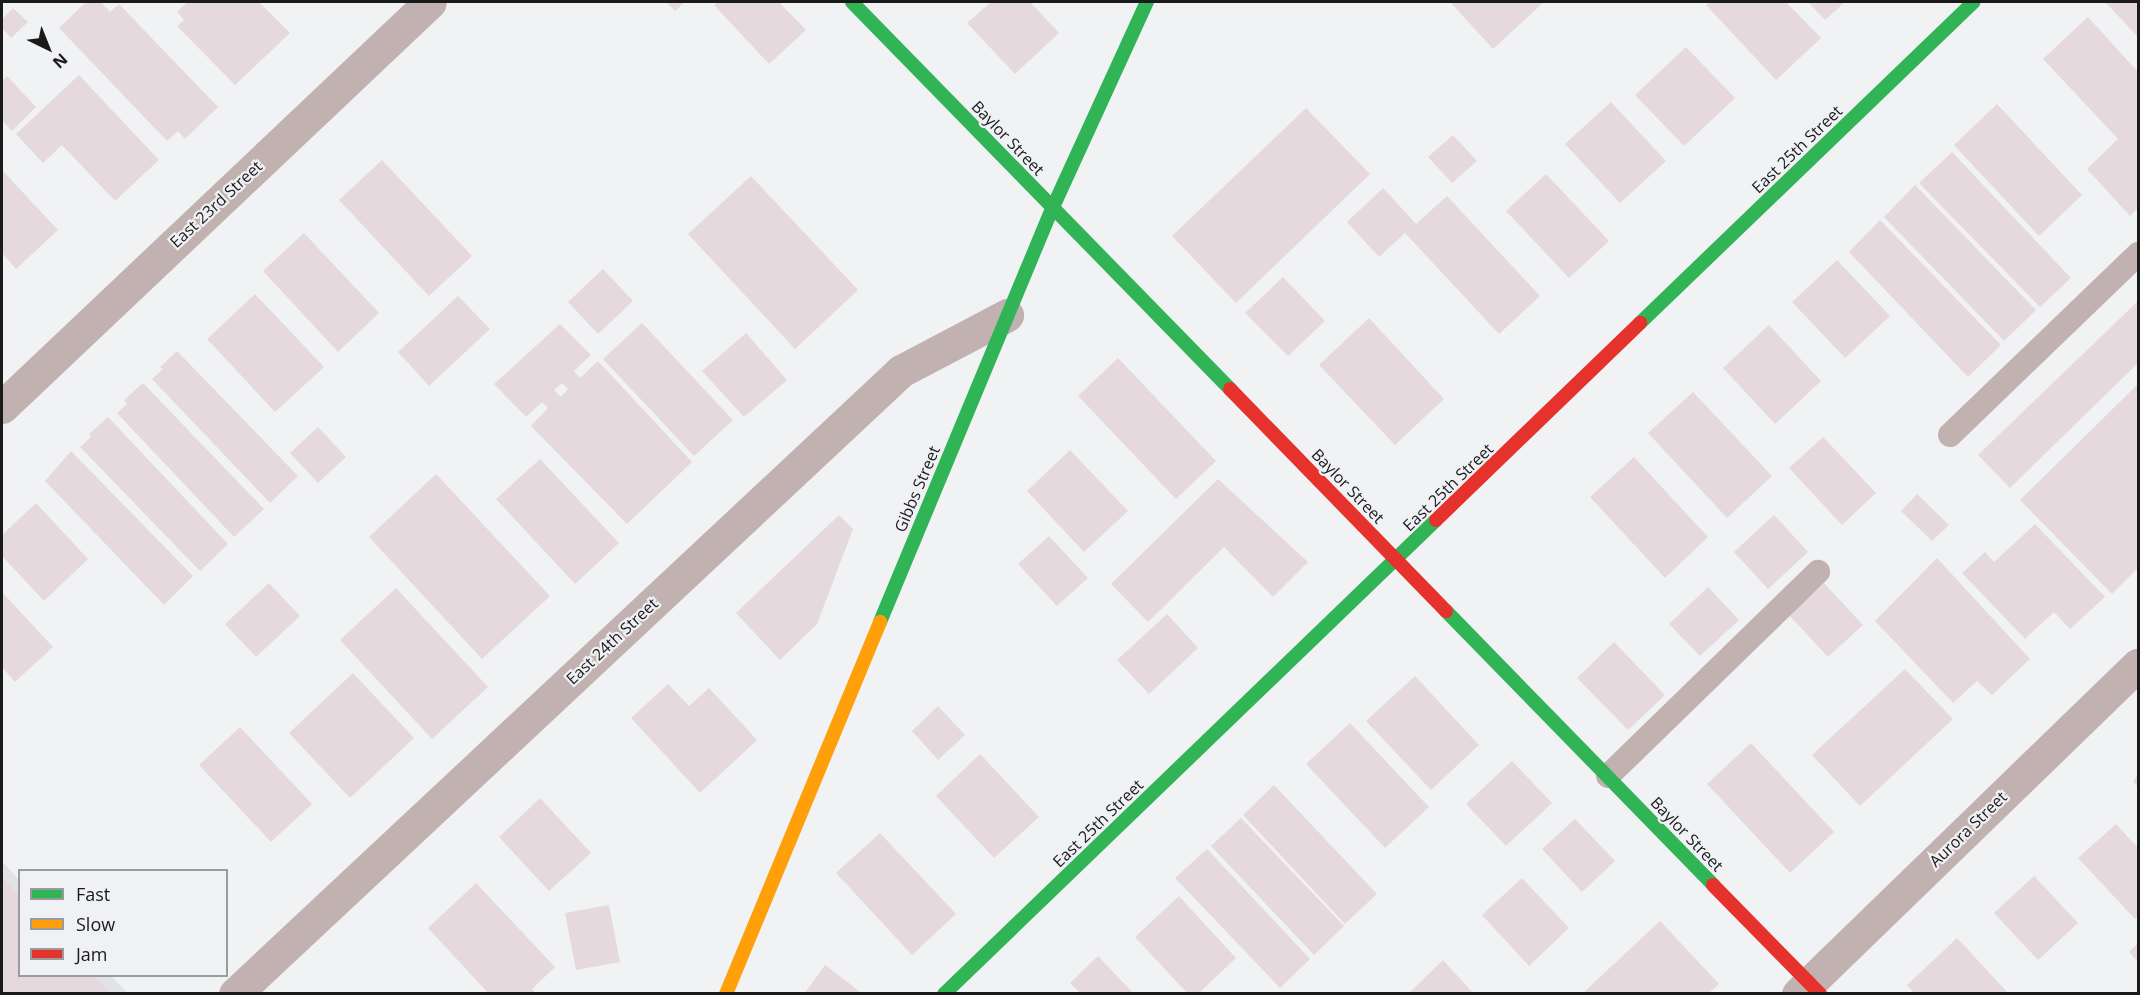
<!DOCTYPE html>
<html>
<head>
<meta charset="utf-8">
<style>
  body { margin:0 }
  #map { position:relative; width:2140px; height:995px; overflow:hidden; background:#f1f2f4; font-family:"Open Sans",sans-serif }
  div>[style] { position:absolute }
  [style*='--x'] { left:calc(var(--x)*1px); top:calc(var(--y)*1px); width:calc(var(--w)*1px); rotate:calc(var(--a)*1deg) }
  .built>* { inset:0; background:#e2e3e9 }
  .building>* { inset:0; background:#e5d9dd }
  .lane>* { height:24px; margin:-12px; padding:0 12px; transform-origin:12px; border-radius:12px; background:#c1b1b1 }
  .street>* { height:33px; margin:-16.5px; padding:0 16.5px; transform-origin:16.5px; border-radius:16.5px; background:#c1b1b1 }
  .fast>* { height:14px; margin:-7px; padding:0 7px; transform-origin:7px; border-radius:7px; background:#30b455 }
  .slow>* { height:14px; margin:-7px; padding:0 7px; transform-origin:7px; border-radius:7px; background:#ff9f0a }
  .jam>* { height:14px; margin:-7px; padding:0 7px; transform-origin:7px; border-radius:7px; background:#e5322d }
  span { translate:-50% -50%; white-space:nowrap; text-align:center; line-height:1.15; -webkit-text-stroke:4.5px #f0f1f5; paint-order:stroke }
  .street-label { font-size:16px; color:#1a1a1b }
  .frame { position:absolute; inset:0; border:3px solid #1a1a1b; pointer-events:none }
  .legend { position:absolute; left:18px; top:869px; width:210px; height:108px; box-sizing:border-box; background:#f0f1f5; border:2px solid #9a9b9e; margin:0; padding:8px 10px; list-style:none; font-size:18px; color:#1a1a1b }
  .legend li { display:flex; align-items:center; gap:12px; height:30px }
  .legend b { width:30px; border:2px solid #9a9b9e }
  .north { position:absolute; left:18px; top:18px; width:60px; height:60px; -webkit-text-stroke:4px #f0f1f5; paint-order:stroke; rotate:137deg; font-size:16px; font-weight:700; line-height:24px; text-align:center; color:#1a1a1b }
  .north::after { content:''; display:block; margin:auto; width:21px; height:27px; background:#1a1a1b; clip-path:polygon(50% 0,100% 100%,50% 72%,0 100%) }
</style>
</head>
<body>
<div id="map">
  <div class="built">
    <div style="clip-path:polygon(2px 861px,19px 880px,20px 976px,111px 976px,128px 993px,2px 993px)"></div>
  </div>
  <div class="building">
    <div style="clip-path:polygon(86px 2px,101px 2px,110px 12px,119px 4px,218px 107px,185px 139px,178px 131px,167px 141px,59px 28px)"></div>
    <div style="clip-path:polygon(187px 2px,259px 2px,290px 33px,235px 85px,177px 26px,184px 20px,177px 12px)"></div>
    <div style="clip-path:polygon(666px 2px,685px 2px,675px 11px)"></div>
    <div style="clip-path:polygon(718px 2px,779px 2px,806px 30px,769px 64px,714px 5px)"></div>
    <div style="clip-path:polygon(991px 2px,1030px 2px,1059px 33px,1015px 74px,967px 23px)"></div>
    <div style="clip-path:polygon(1453px 2px,1544px 2px,1493px 49px,1451px 3px)"></div>
    <div style="clip-path:polygon(1709px 2px,1786px 2px,1821px 38px,1776px 80px,1706px 5px)"></div>
    <div style="clip-path:polygon(1808px 2px,1845px 2px,1825px 20px)"></div>
    <div style="clip-path:polygon(2105px 2px,2138px 2px,2138px 37px)"></div>
    <div style="clip-path:polygon(13px 8px,28px 22px,11px 38px,2px 28px,2px 19px)"></div>
    <div style="clip-path:polygon(2088px 17px,2138px 72px,2138px 208px,2130px 216px,2087px 169px,2118px 139px,2043px 59px)"></div>
    <div style="clip-path:polygon(1686px 47px,1735px 98px,1684px 146px,1635px 95px)"></div>
    <div style="clip-path:polygon(79px 75px,159px 160px,115px 201px,62px 145px,43px 163px,16px 134px)"></div>
    <div style="clip-path:polygon(7px 76px,36px 107px,12px 131px,2px 120px,2px 81px)"></div>
    <div style="clip-path:polygon(1611px 102px,1666px 161px,1620px 203px,1565px 144px)"></div>
    <div style="clip-path:polygon(1997px 104px,2082px 195px,2039px 236px,1954px 145px)"></div>
    <div style="clip-path:polygon(1306px 108px,1370px 174px,1236px 303px,1172px 236px)"></div>
    <div style="clip-path:polygon(1453px 135px,1477px 161px,1452px 183px,1428px 157px)"></div>
    <div style="clip-path:polygon(1952px 152px,2071px 278px,2040px 307px,1919px 183px)"></div>
    <div style="clip-path:polygon(382px 160px,472px 256px,429px 296px,339px 200px)"></div>
    <div style="clip-path:polygon(2px 170px,58px 230px,16px 269px,2px 253px)"></div>
    <div style="clip-path:polygon(1546px 174px,1609px 241px,1569px 278px,1506px 211px)"></div>
    <div style="clip-path:polygon(751px 176px,858px 290px,795px 349px,688px 234px)"></div>
    <div style="clip-path:polygon(1915px 185px,2036px 310px,2004px 341px,1884px 217px)"></div>
    <div style="clip-path:polygon(1383px 188px,1416px 224px,1447px 196px,1540px 296px,1499px 334px,1405px 233px,1379px 257px,1347px 222px)"></div>
    <div style="clip-path:polygon(1880px 220px,2001px 345px,1968px 377px,1849px 252px)"></div>
    <div style="clip-path:polygon(304px 233px,379px 313px,338px 352px,263px 271px)"></div>
    <div style="clip-path:polygon(1837px 260px,1890px 316px,1845px 358px,1792px 302px)"></div>
    <div style="clip-path:polygon(603px 269px,633px 301px,598px 334px,568px 302px)"></div>
    <div style="clip-path:polygon(1283px 277px,1325px 321px,1288px 356px,1245px 313px)"></div>
    <div style="clip-path:polygon(255px 294px,324px 367px,275px 412px,207px 339px)"></div>
    <div style="clip-path:polygon(458px 296px,490px 329px,429px 386px,398px 352px)"></div>
    <div style="clip-path:polygon(2138px 301px,2138px 363px,2010px 488px,1978px 455px)"></div>
    <div style="clip-path:polygon(1369px 318px,1444px 399px,1395px 445px,1319px 365px)"></div>
    <div style="clip-path:polygon(642px 323px,733px 420px,694px 456px,603px 359px)"></div>
    <div style="clip-path:polygon(evenodd,560px 324px,591px 355px,574px 371px,580px 378px,598px 361px,692px 462px,627px 524px,531px 426px,548px 408px,542px 402px,526px 417px,494px 384px,560px 324px,562px 383px,568px 389px,561px 397px,554px 390px,562px 383px)"></div>
    <div style="clip-path:polygon(1769px 325px,1821px 381px,1775px 424px,1723px 368px)"></div>
    <div style="clip-path:polygon(746px 333px,787px 380px,744px 417px,702px 371px)"></div>
    <div style="clip-path:polygon(177px 351px,298px 476px,270px 503px,152px 379px,163px 369px,160px 367px)"></div>
    <div style="clip-path:polygon(1118px 358px,1216px 461px,1176px 499px,1078px 396px)"></div>
    <div style="clip-path:polygon(143px 383px,264px 509px,234px 537px,117px 413px,127px 404px,124px 400px)"></div>
    <div style="clip-path:polygon(2138px 384px,2138px 568px,2112px 594px,2020px 500px)"></div>
    <div style="clip-path:polygon(1693px 392px,1772px 476px,1727px 518px,1648px 433px)"></div>
    <div style="clip-path:polygon(108px 417px,228px 544px,200px 571px,80px 447px,91px 437px,89px 434px)"></div>
    <div style="clip-path:polygon(318px 427px,346px 457px,318px 483px,290px 453px)"></div>
    <div style="clip-path:polygon(1823px 437px,1876px 493px,1842px 525px,1789px 468px)"></div>
    <div style="clip-path:polygon(1070px 450px,1128px 511px,1084px 552px,1027px 491px)"></div>
    <div style="clip-path:polygon(71px 451px,193px 576px,164px 605px,45px 481px)"></div>
    <div style="clip-path:polygon(1634px 457px,1708px 537px,1665px 578px,1590px 497px)"></div>
    <div style="clip-path:polygon(540px 459px,619px 543px,575px 584px,496px 499px)"></div>
    <div style="clip-path:polygon(436px 474px,550px 596px,482px 659px,369px 537px)"></div>
    <div style="clip-path:polygon(1218px 479px,1308px 562px,1273px 597px,1224px 547px,1148px 622px,1111px 584px)"></div>
    <div style="clip-path:polygon(1917px 494px,1949px 525px,1932px 541px,1901px 511px)"></div>
    <div style="clip-path:polygon(36px 503px,88px 559px,44px 601px,2px 556px,2px 535px)"></div>
    <div style="clip-path:polygon(839px 515px,853px 529px,817px 624px,780px 660px,736px 613px)"></div>
    <div style="clip-path:polygon(1774px 515px,1808px 552px,1768px 589px,1734px 552px)"></div>
    <div style="clip-path:polygon(2035px 524px,2105px 597px,2070px 629px,2054px 612px,2025px 639px,1962px 573px,1985px 552px,1994px 562px)"></div>
    <div style="clip-path:polygon(1049px 536px,1088px 578px,1057px 606px,1018px 564px)"></div>
    <div style="clip-path:polygon(1937px 558px,2030px 659px,1992px 695px,1977px 681px,1953px 703px,1875px 621px)"></div>
    <div style="clip-path:polygon(269px 583px,300px 616px,256px 657px,225px 624px)"></div>
    <div style="clip-path:polygon(1824px 583px,1863px 625px,1828px 657px,1789px 615px)"></div>
    <div style="clip-path:polygon(1708px 587px,1739px 620px,1700px 656px,1669px 624px)"></div>
    <div style="clip-path:polygon(396px 588px,488px 687px,432px 739px,340px 640px)"></div>
    <div style="clip-path:polygon(2px 592px,53px 647px,15px 682px,2px 667px)"></div>
    <div style="clip-path:polygon(1167px 614px,1198px 648px,1149px 694px,1117px 660px)"></div>
    <div style="clip-path:polygon(1614px 642px,1665px 695px,1628px 730px,1577px 678px)"></div>
    <div style="clip-path:polygon(1905px 669px,1953px 719px,1860px 806px,1812px 755px)"></div>
    <div style="clip-path:polygon(353px 673px,414px 738px,350px 798px,289px 733px)"></div>
    <div style="clip-path:polygon(1415px 676px,1479px 745px,1431px 790px,1366px 721px)"></div>
    <div style="clip-path:polygon(668px 684px,689px 706px,709px 688px,757px 740px,700px 793px,631px 718px)"></div>
    <div style="clip-path:polygon(938px 706px,965px 735px,938px 760px,912px 731px)"></div>
    <div style="clip-path:polygon(1350px 723px,1429px 807px,1385px 848px,1306px 764px)"></div>
    <div style="clip-path:polygon(240px 727px,312px 804px,271px 842px,199px 765px)"></div>
    <div style="clip-path:polygon(1751px 743px,1834px 832px,1790px 873px,1707px 784px)"></div>
    <div style="clip-path:polygon(980px 754px,1039px 817px,994px 858px,936px 796px)"></div>
    <div style="clip-path:polygon(1512px 761px,1552px 803px,1506px 846px,1466px 804px)"></div>
    <div style="clip-path:polygon(2138px 775px,2138px 787px,2133px 781px)"></div>
    <div style="clip-path:polygon(1274px 785px,1377px 894px,1345px 924px,1243px 815px)"></div>
    <div style="clip-path:polygon(540px 798px,591px 853px,549px 891px,499px 837px)"></div>
    <div style="clip-path:polygon(1241px 818px,1344px 926px,1314px 955px,1211px 846px)"></div>
    <div style="clip-path:polygon(1575px 819px,1615px 861px,1582px 892px,1542px 849px)"></div>
    <div style="clip-path:polygon(2116px 824px,2138px 848px,2138px 916px,2135px 919px,2078px 858px)"></div>
    <div style="clip-path:polygon(880px 833px,956px 914px,912px 955px,836px 873px)"></div>
    <div style="clip-path:polygon(1207px 849px,1310px 959px,1280px 988px,1175px 878px)"></div>
    <div style="clip-path:polygon(2034px 876px,2078px 923px,2038px 960px,1994px 913px)"></div>
    <div style="clip-path:polygon(2px 877px,20px 896px,20px 976px,94px 976px,111px 994px,2px 994px)"></div>
    <div style="clip-path:polygon(1522px 878px,1569px 928px,1529px 966px,1482px 915px)"></div>
    <div style="clip-path:polygon(476px 883px,555px 967px,532px 989px,536px 994px,489px 994px,428px 928px)"></div>
    <div style="clip-path:polygon(1179px 896px,1236px 958px,1198px 994px,1188px 994px,1135px 937px)"></div>
    <div style="clip-path:polygon(609px 905px,620px 962px,576px 970px,565px 913px)"></div>
    <div style="clip-path:polygon(1660px 921px,1719px 984px,1708px 994px,1588px 994px,1585px 991px)"></div>
    <div style="clip-path:polygon(1957px 938px,2009px 994px,1915px 994px,1907px 985px)"></div>
    <div style="clip-path:polygon(2138px 943px,2138px 962px,2129px 952px)"></div>
    <div style="clip-path:polygon(1098px 956px,1134px 994px,1081px 994px,1070px 983px)"></div>
    <div style="clip-path:polygon(1443px 960px,1474px 994px,1408px 994px)"></div>
    <div style="clip-path:polygon(825px 965px,863px 994px,804px 994px)"></div>
  </div>
  <div class="lane">
    <div style="--x:1950;--y:435;--w:261;--a:-43.9"></div>
    <div style="--x:1608;--y:776;--w:293;--a:-44.2"></div>
  </div>
  <div class="street">
    <div style="--x:2;--y:407;--w:589;--a:-43.42"></div>
    <div style="--x:235;--y:994;--w:912;--a:-43.09"></div>
    <div style="--x:901;--y:371;--w:120;--a:-27.8"></div>
    <div style="--x:1798;--y:994;--w:473;--a:-44.1"></div>
  </div>
  <div class="fast">
    <div style="--x:852;--y:2;--w:541;--a:45.67"></div>
    <div style="--x:1640;--y:323;--w:463;--a:-43.9"></div>
    <div style="--x:1446;--y:611;--w:383;--a:45.7"></div>
    <div style="--x:880;--y:622;--w:450;--a:-67.4"></div>
    <div style="--x:1053;--y:207;--w:226;--a:-65.4"></div>
    <div style="--x:944;--y:994;--w:683;--a:-43.93"></div>
  </div>
  <div class="slow">
    <div style="--x:726;--y:994;--w:403;--a:-67.5"></div>
  </div>
  <div class="jam">
    <div style="--x:1230;--y:389;--w:310;--a:45.8"></div>
    <div style="--x:1436;--y:520;--w:284;--a:-44"></div>
    <div style="--x:1713;--y:885;--w:153;--a:45.5"></div>
  </div>
  <div class="street-label">
    <span style="left:1008px;top:138px;rotate:46deg">Baylor Street</span>
    <span style="left:1797px;top:149px;rotate:-44deg">East 25th Street</span>
    <span style="left:216px;top:204px;rotate:-43deg">East 23rd Street</span>
    <span style="left:1348px;top:486px;rotate:46deg">Baylor Street</span>
    <span style="left:1448px;top:487px;rotate:-44deg">East 25th Street</span>
    <span style="left:917px;top:489px;rotate:-67deg">Gibbs Street</span>
    <span style="left:612px;top:641px;rotate:-43deg">East 24th Street</span>
    <span style="left:1098px;top:823px;rotate:-44deg">East 25th Street</span>
    <span style="left:1968px;top:829px;rotate:-44deg">Aurora Street</span>
    <span style="left:1687px;top:834px;rotate:46deg">Baylor Street</span>
  </div>
  <div class="frame"></div>
  <ul class="legend">
  <li><b style="height:8px;background:#30b455"></b>Fast</li>
  <li><b style="height:8px;background:#ff9f0a"></b>Slow</li>
  <li><b style="height:8px;background:#e5322d"></b>Jam</li>
  </ul>
  <div class="north">N</div>
</div>
</body>
</html>
